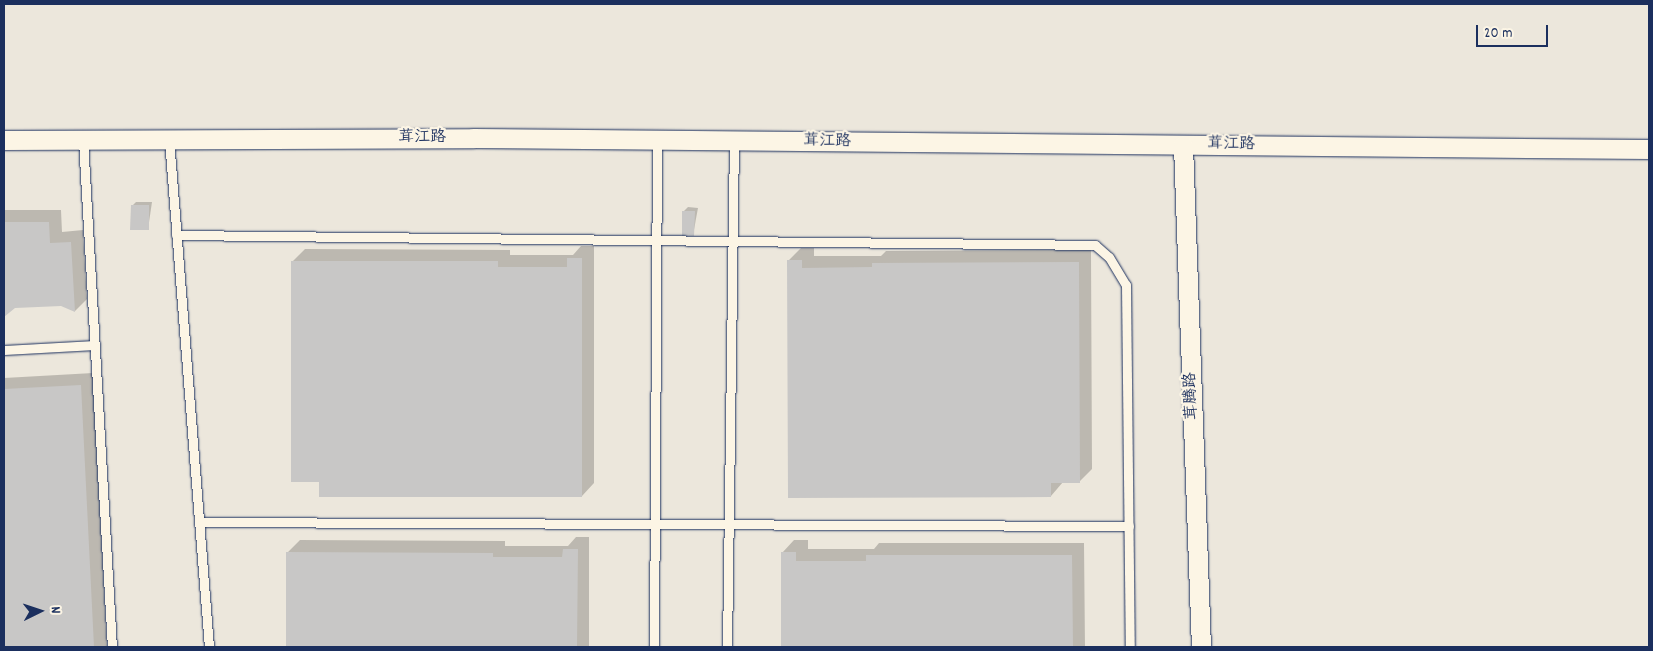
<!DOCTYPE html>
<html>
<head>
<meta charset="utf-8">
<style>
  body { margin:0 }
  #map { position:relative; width:1653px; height:651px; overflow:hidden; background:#fcf5e5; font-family:Dekko,"LXGW WenKai TC",sans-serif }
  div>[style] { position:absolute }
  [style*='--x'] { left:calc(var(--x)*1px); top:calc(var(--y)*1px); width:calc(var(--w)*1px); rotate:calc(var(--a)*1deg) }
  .built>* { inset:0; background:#ece7dc }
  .shadow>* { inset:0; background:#0003 }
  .building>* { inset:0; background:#c8c7c6 }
  .roads { filter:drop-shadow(0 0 1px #1b2f5e) drop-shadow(0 0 1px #1b2f5e) }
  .service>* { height:9px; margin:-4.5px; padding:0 4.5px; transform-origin:4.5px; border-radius:4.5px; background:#fcf5e5 }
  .minor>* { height:19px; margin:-9.5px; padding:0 9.5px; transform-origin:9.5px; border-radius:9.5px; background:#fcf5e5 }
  span { translate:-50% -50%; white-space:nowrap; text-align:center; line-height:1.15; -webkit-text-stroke:4.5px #fcf5e5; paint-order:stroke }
  .street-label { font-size:16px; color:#1b2f5e }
  .frame { position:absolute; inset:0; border:5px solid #1b2f5e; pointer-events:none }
  .north { position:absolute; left:15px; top:586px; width:50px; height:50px; -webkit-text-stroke:4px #fcf5e5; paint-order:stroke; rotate:86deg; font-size:14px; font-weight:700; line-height:20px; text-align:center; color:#1b2f5e }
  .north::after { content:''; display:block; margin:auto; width:18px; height:22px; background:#1b2f5e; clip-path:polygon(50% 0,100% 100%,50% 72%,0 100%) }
  .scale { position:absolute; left:1476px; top:25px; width:72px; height:22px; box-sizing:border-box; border:2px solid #1b2f5e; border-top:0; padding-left:6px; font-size:15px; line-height:18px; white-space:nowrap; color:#1b2f5e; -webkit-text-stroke:4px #fcf5e5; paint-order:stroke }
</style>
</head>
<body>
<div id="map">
  <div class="built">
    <div style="clip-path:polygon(4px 4px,1649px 4px,1649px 647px,4px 647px)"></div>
  </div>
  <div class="shadow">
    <div style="clip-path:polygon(136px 202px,152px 202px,148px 229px,132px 206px)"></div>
    <div style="clip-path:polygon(688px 207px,698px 208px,693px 235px,684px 211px)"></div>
    <div style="clip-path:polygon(4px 210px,61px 210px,62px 232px,83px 230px,87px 299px,75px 311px,61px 305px,15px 307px,4px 316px)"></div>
    <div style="clip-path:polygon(581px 246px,594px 246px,594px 483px,582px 496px,320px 481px,292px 262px,305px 249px,510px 250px,510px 255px,573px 255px)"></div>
    <div style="clip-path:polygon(801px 248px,814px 248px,814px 256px,881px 256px,886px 251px,1091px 250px,1092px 469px,1079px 482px,1063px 482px,1051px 496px,789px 260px)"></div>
    <div style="clip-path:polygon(93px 373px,107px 647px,4px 647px,4px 378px)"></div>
    <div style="clip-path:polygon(576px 537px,589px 537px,589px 647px,287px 647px,287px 553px,300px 540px,505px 541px,505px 546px,568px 546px)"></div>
    <div style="clip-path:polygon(794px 540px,808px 540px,808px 549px,874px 549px,879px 543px,1084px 543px,1085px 647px,782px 647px,782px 553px)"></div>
  </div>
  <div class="building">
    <div style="clip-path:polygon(131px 205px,149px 205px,149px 230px,130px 230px)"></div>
    <div style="clip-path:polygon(682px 211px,695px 211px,694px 236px,682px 236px)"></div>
    <div style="clip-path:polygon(4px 222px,49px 222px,50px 243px,71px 242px,75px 312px,61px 306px,15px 308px,4px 317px)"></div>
    <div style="clip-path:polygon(567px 258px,582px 258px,582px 497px,319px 497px,319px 482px,291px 482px,291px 261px,498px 261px,498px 267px,567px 267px)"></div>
    <div style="clip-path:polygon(787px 260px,802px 260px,802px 268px,872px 267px,872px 263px,1079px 262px,1080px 483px,1051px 483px,1051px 497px,788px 498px)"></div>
    <div style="clip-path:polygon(81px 385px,94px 647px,4px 647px,4px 389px)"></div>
    <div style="clip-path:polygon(563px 549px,578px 549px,577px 647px,286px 647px,286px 552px,493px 553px,493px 557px,562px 557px)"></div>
    <div style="clip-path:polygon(781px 552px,796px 552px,796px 561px,866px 561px,866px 555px,1072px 555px,1073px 647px,781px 647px)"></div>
  </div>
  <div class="roads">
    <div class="service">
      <div style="--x:169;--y:139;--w:510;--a:85.5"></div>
      <div style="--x:83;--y:140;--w:508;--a:86.73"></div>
      <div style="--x:176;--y:235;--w:919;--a:0.62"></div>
      <div style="--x:1095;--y:245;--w:18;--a:41"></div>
      <div style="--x:1109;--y:257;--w:33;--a:59"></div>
      <div style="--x:1126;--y:285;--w:362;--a:89.4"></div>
      <div style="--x:4;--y:350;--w:91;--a:-3.1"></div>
      <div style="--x:199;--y:522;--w:930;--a:0.25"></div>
      <div style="--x:654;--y:647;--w:507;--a:-89.66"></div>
      <div style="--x:727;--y:647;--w:506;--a:-89.21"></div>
    </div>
    <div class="minor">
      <div style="--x:4;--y:140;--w:469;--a:-0.2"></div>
      <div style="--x:473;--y:138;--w:1176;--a:0.54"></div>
      <div style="--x:1183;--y:145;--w:502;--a:87.95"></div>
    </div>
  </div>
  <div class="street-label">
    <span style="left:422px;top:138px">茸江路</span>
    <span style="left:827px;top:142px;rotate:1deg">茸江路</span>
    <span style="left:1231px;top:145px;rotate:1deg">茸江路</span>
    <span style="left:1192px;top:396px;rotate:-92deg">茸腾路</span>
  </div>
  <div class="frame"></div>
  <div class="north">N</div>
  <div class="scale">20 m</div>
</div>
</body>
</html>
